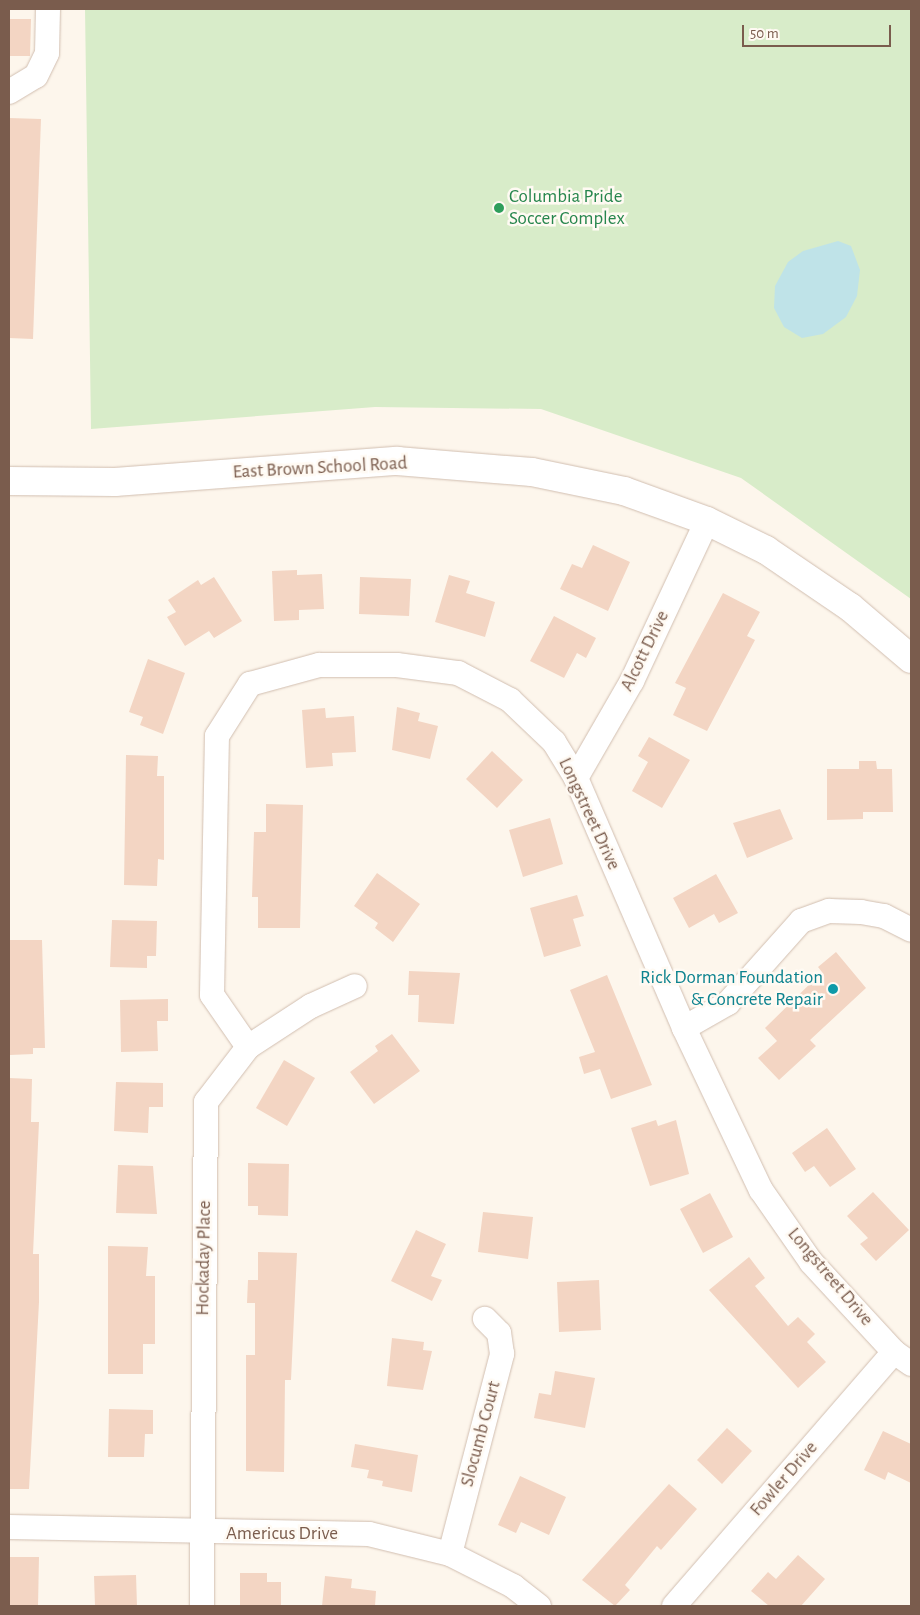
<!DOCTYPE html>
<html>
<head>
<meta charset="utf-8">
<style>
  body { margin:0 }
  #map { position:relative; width:920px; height:1615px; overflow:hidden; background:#fdf6ec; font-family:"Alegreya Sans",sans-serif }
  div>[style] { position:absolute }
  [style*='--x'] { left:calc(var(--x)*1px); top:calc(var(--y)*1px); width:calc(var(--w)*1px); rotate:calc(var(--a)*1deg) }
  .green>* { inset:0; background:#d8ecc9 }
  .water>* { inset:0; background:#bfe3e8 }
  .building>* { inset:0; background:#f3d5c3 }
  .roads { filter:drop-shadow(0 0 1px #d1beb0) drop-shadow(0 0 1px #d1beb0) }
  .street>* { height:24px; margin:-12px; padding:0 12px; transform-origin:12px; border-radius:12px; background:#fff }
  .secondary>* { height:28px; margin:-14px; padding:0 14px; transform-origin:14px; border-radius:14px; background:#fff }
  .dots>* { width:14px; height:14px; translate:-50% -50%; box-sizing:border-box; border:2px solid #fffaf3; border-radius:50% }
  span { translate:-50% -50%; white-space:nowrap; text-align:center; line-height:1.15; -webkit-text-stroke:5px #fffaf3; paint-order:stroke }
  .leisure-label { font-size:19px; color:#27864d }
  .left { translate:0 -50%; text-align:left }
  .street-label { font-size:19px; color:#7a5c4d }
  .culture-label { font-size:19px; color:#0d838f }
  .right { translate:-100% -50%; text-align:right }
  .frame { position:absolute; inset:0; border:10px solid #7a5c4d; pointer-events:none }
  .scale { position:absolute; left:742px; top:25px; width:149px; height:22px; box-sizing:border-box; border:2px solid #7a5c4d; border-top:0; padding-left:6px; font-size:15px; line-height:18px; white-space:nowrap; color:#7a5c4d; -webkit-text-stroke:4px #fffaf3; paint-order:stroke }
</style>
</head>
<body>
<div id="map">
  <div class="green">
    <div style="clip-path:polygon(85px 9px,911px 9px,911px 599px,741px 478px,541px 409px,375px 407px,91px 429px)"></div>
  </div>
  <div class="water">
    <div style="clip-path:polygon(838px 241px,851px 246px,860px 270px,857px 296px,846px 317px,823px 334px,802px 338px,784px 327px,774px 308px,775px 286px,788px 262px,803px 251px)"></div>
  </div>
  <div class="building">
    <div style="clip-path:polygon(9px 19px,31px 19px,30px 56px,9px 56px)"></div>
    <div style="clip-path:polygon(9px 118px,41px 119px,33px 339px,9px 338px)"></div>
    <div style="clip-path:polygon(593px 545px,630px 562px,608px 611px,560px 589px,572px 564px,582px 568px)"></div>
    <div style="clip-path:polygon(297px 570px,297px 575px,322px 574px,324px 609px,299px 610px,299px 620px,274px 621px,272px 571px)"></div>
    <div style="clip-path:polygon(449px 575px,470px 581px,466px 593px,495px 602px,485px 637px,435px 622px)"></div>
    <div style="clip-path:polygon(214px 577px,242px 621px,214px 638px,209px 631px,185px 646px,167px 617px,176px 612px,168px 600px,198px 580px,201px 585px)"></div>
    <div style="clip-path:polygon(360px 577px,411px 579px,409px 616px,359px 614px)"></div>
    <div style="clip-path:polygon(723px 593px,760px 612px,747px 636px,755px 640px,707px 731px,673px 715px,686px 688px,675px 683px)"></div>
    <div style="clip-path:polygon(554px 616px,596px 638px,586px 658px,577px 653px,564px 678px,530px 661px)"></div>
    <div style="clip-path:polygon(148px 659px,185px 673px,163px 734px,140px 725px,143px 717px,129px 712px)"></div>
    <div style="clip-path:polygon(397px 707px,420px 713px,418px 721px,438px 726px,430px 759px,392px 750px)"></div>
    <div style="clip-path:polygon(325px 708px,326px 718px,354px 716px,356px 752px,332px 753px,333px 766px,306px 768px,302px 710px)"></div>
    <div style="clip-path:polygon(649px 737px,690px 760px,662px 808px,632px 791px,648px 762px,638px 756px)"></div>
    <div style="clip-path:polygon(492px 751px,523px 780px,497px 808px,466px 779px)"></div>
    <div style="clip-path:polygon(126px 755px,158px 756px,157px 776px,164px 776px,164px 860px,158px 859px,157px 886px,124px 885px)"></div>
    <div style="clip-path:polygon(859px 761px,876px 761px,877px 769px,892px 769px,893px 812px,863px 812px,863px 819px,827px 820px,827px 769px,859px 769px)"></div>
    <div style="clip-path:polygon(266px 804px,303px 805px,300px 928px,258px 928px,258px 897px,252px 897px,254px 832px,266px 832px)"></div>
    <div style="clip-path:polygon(780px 809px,793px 839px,747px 858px,733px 823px)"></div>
    <div style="clip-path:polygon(550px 818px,563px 864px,523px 877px,509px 830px)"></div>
    <div style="clip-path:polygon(377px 873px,420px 904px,393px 942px,375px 928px,378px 923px,354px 906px)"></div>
    <div style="clip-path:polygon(716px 874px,738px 913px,719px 923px,714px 914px,689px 928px,673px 898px)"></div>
    <div style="clip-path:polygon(577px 895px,584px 916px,573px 919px,581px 946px,544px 957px,530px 908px)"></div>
    <div style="clip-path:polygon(112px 920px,157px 921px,156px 956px,147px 956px,147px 968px,110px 967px)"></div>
    <div style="clip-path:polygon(9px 940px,42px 940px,45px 1048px,33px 1048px,33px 1054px,10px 1055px)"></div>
    <div style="clip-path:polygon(836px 952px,866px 988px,810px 1040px,816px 1046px,779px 1080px,758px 1058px,777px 1041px,765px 1028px,822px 972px,818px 967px)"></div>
    <div style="clip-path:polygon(409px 971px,460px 973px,454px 1024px,418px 1022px,419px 995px,408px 995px)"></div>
    <div style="clip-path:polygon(607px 975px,652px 1085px,611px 1099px,600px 1069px,584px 1074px,579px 1057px,595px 1052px,570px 990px)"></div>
    <div style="clip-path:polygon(168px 999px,168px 1021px,157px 1021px,158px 1051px,121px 1052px,120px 1000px)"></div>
    <div style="clip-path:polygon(392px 1034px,420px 1071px,374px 1104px,350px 1072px,378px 1051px,375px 1046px)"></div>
    <div style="clip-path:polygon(284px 1060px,315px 1078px,287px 1126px,256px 1108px)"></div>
    <div style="clip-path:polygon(9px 1078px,32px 1079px,31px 1122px,39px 1122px,33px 1254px,39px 1254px,39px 1302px,29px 1489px,9px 1489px)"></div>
    <div style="clip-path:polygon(116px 1082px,163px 1083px,163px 1107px,149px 1107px,148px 1133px,114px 1131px)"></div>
    <div style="clip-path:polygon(656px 1120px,658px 1126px,676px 1120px,689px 1174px,650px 1186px,631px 1128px)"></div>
    <div style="clip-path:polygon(827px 1128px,856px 1169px,830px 1187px,814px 1166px,805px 1172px,792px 1153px)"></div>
    <div style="clip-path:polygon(248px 1163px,289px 1164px,288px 1216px,258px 1215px,258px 1206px,248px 1206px)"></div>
    <div style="clip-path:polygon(118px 1165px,153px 1166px,157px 1214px,116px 1213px)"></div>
    <div style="clip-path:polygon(873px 1192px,909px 1230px,876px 1261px,860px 1244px,868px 1238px,847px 1216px)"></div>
    <div style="clip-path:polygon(710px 1193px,733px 1237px,703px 1253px,680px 1209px)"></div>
    <div style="clip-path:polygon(483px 1212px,533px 1217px,528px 1259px,478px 1252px)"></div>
    <div style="clip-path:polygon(416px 1230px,446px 1244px,431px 1276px,442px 1280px,432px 1301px,391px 1281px)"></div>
    <div style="clip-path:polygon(108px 1246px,148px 1247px,146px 1276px,155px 1276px,155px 1344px,143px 1344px,143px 1374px,108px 1374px)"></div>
    <div style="clip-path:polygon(258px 1252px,297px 1253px,291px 1380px,285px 1380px,284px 1472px,246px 1471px,246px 1355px,255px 1355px,255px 1303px,247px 1303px,248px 1280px,258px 1280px)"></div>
    <div style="clip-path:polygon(749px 1257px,765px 1278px,755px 1286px,788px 1326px,798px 1317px,815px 1334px,807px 1342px,826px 1362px,798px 1388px,709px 1290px)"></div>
    <div style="clip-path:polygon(599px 1280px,601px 1330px,559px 1332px,557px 1282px)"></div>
    <div style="clip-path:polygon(392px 1338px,424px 1342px,423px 1350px,432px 1351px,423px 1390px,387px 1386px)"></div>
    <div style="clip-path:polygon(555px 1371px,595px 1378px,585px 1428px,534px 1418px,539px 1393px,551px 1395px)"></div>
    <div style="clip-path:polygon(109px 1409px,153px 1410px,153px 1434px,145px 1434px,144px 1457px,108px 1457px)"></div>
    <div style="clip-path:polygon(727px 1428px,752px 1451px,722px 1484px,697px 1460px)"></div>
    <div style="clip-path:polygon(883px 1431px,911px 1444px,911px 1483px,888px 1472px,885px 1480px,864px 1470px)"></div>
    <div style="clip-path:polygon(355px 1444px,418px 1455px,412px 1492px,382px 1486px,383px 1481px,367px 1478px,369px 1470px,351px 1467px)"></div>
    <div style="clip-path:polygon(520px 1476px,566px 1497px,549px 1535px,521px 1522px,516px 1533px,498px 1525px)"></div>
    <div style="clip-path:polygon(669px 1484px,697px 1509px,661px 1550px,657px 1546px,625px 1585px,630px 1590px,615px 1606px,582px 1580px)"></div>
    <div style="clip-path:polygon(798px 1555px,825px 1579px,801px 1606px,769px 1606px,751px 1591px,768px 1572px,776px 1579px)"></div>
    <div style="clip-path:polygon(9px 1557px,39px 1557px,38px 1606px,9px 1606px)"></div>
    <div style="clip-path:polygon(240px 1573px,267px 1573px,267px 1582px,281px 1582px,281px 1606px,240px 1606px)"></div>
    <div style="clip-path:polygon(136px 1575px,137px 1606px,95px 1606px,94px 1576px)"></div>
    <div style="clip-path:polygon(325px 1576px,352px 1579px,351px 1588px,376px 1591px,375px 1606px,322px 1606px)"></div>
  </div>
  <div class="roads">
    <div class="street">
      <div style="--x:9;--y:92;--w:31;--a:-31"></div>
      <div style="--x:36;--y:76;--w:25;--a:-64"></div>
      <div style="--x:47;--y:53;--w:44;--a:-88.7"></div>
      <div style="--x:576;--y:778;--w:112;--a:-60"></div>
      <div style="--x:632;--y:681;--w:177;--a:-64.9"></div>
      <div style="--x:684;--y:1028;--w:51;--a:-29.6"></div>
      <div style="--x:728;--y:1003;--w:110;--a:-48.3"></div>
      <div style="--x:801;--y:921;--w:30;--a:-20"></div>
      <div style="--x:829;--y:911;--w:32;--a:2"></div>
      <div style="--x:861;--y:912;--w:23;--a:10"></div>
      <div style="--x:884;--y:916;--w:30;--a:27"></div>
      <div style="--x:248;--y:1047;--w:63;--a:-124.7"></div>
      <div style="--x:212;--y:995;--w:259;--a:-88.9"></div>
      <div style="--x:217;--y:736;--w:62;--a:-57.6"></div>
      <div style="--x:250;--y:684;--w:72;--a:-15.4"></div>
      <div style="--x:319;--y:665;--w:78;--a:0"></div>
      <div style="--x:397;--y:665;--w:62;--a:7.5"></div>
      <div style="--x:458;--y:673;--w:59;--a:27.4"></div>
      <div style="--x:510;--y:700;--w:61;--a:43.7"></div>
      <div style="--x:554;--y:742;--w:42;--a:58.6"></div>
      <div style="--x:576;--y:778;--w:272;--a:66.6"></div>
      <div style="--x:684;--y:1028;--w:179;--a:64.6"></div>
      <div style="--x:761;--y:1190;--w:88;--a:55.2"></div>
      <div style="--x:811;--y:1262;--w:122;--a:47.3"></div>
      <div style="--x:894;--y:1352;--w:21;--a:35"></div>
      <div style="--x:9;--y:1527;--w:360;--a:1.1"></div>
      <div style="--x:369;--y:1534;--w:83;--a:13.9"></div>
      <div style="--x:450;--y:1554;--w:71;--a:26.9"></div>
      <div style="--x:513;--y:1586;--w:33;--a:38"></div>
      <div style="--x:450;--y:1554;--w:207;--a:-75.4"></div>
      <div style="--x:502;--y:1354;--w:21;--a:-98"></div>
      <div style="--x:499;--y:1333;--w:20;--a:-135"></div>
      <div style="--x:202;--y:1606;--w:504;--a:-89.55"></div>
      <div style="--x:206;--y:1102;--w:69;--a:-52.6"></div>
      <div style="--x:248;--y:1047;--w:75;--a:-33.1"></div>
      <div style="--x:311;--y:1006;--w:48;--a:-24.4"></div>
      <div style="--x:674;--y:1606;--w:336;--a:-49.1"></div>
    </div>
    <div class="secondary">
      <div style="--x:9;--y:481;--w:106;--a:0.5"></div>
      <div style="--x:115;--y:482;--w:283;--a:-4.3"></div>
      <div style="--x:397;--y:461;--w:135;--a:4.7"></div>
      <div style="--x:532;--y:472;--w:94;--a:11.7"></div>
      <div style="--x:624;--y:491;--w:88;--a:19.9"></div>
      <div style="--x:707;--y:521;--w:66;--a:26.2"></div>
      <div style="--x:766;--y:550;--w:102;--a:34.2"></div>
      <div style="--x:850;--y:607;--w:80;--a:40.4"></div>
    </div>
  </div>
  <div class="dots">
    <div style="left:499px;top:208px;background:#2e9e5b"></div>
    <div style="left:833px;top:989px;background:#0f9aa8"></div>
  </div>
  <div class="leisure-label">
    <span class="left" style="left:509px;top:208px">Columbia Pride<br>Soccer Complex</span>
  </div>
  <div class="street-label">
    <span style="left:320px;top:468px;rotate:-3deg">East Brown School Road</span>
    <span style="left:645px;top:651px;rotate:-64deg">Alcott Drive</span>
    <span style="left:589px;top:814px;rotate:65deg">Longstreet Drive</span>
    <span style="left:204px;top:1258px;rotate:-89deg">Hockaday Place</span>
    <span style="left:830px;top:1277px;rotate:50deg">Longstreet Drive</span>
    <span style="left:481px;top:1434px;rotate:-75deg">Slocumb Court</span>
    <span style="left:784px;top:1479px;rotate:-49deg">Fowler Drive</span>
    <span style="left:282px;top:1534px">Americus Drive</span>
  </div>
  <div class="culture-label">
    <span class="right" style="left:823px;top:989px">Rick Dorman Foundation<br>&amp; Concrete Repair</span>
  </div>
  <div class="frame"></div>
  <div class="scale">50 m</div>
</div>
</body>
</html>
